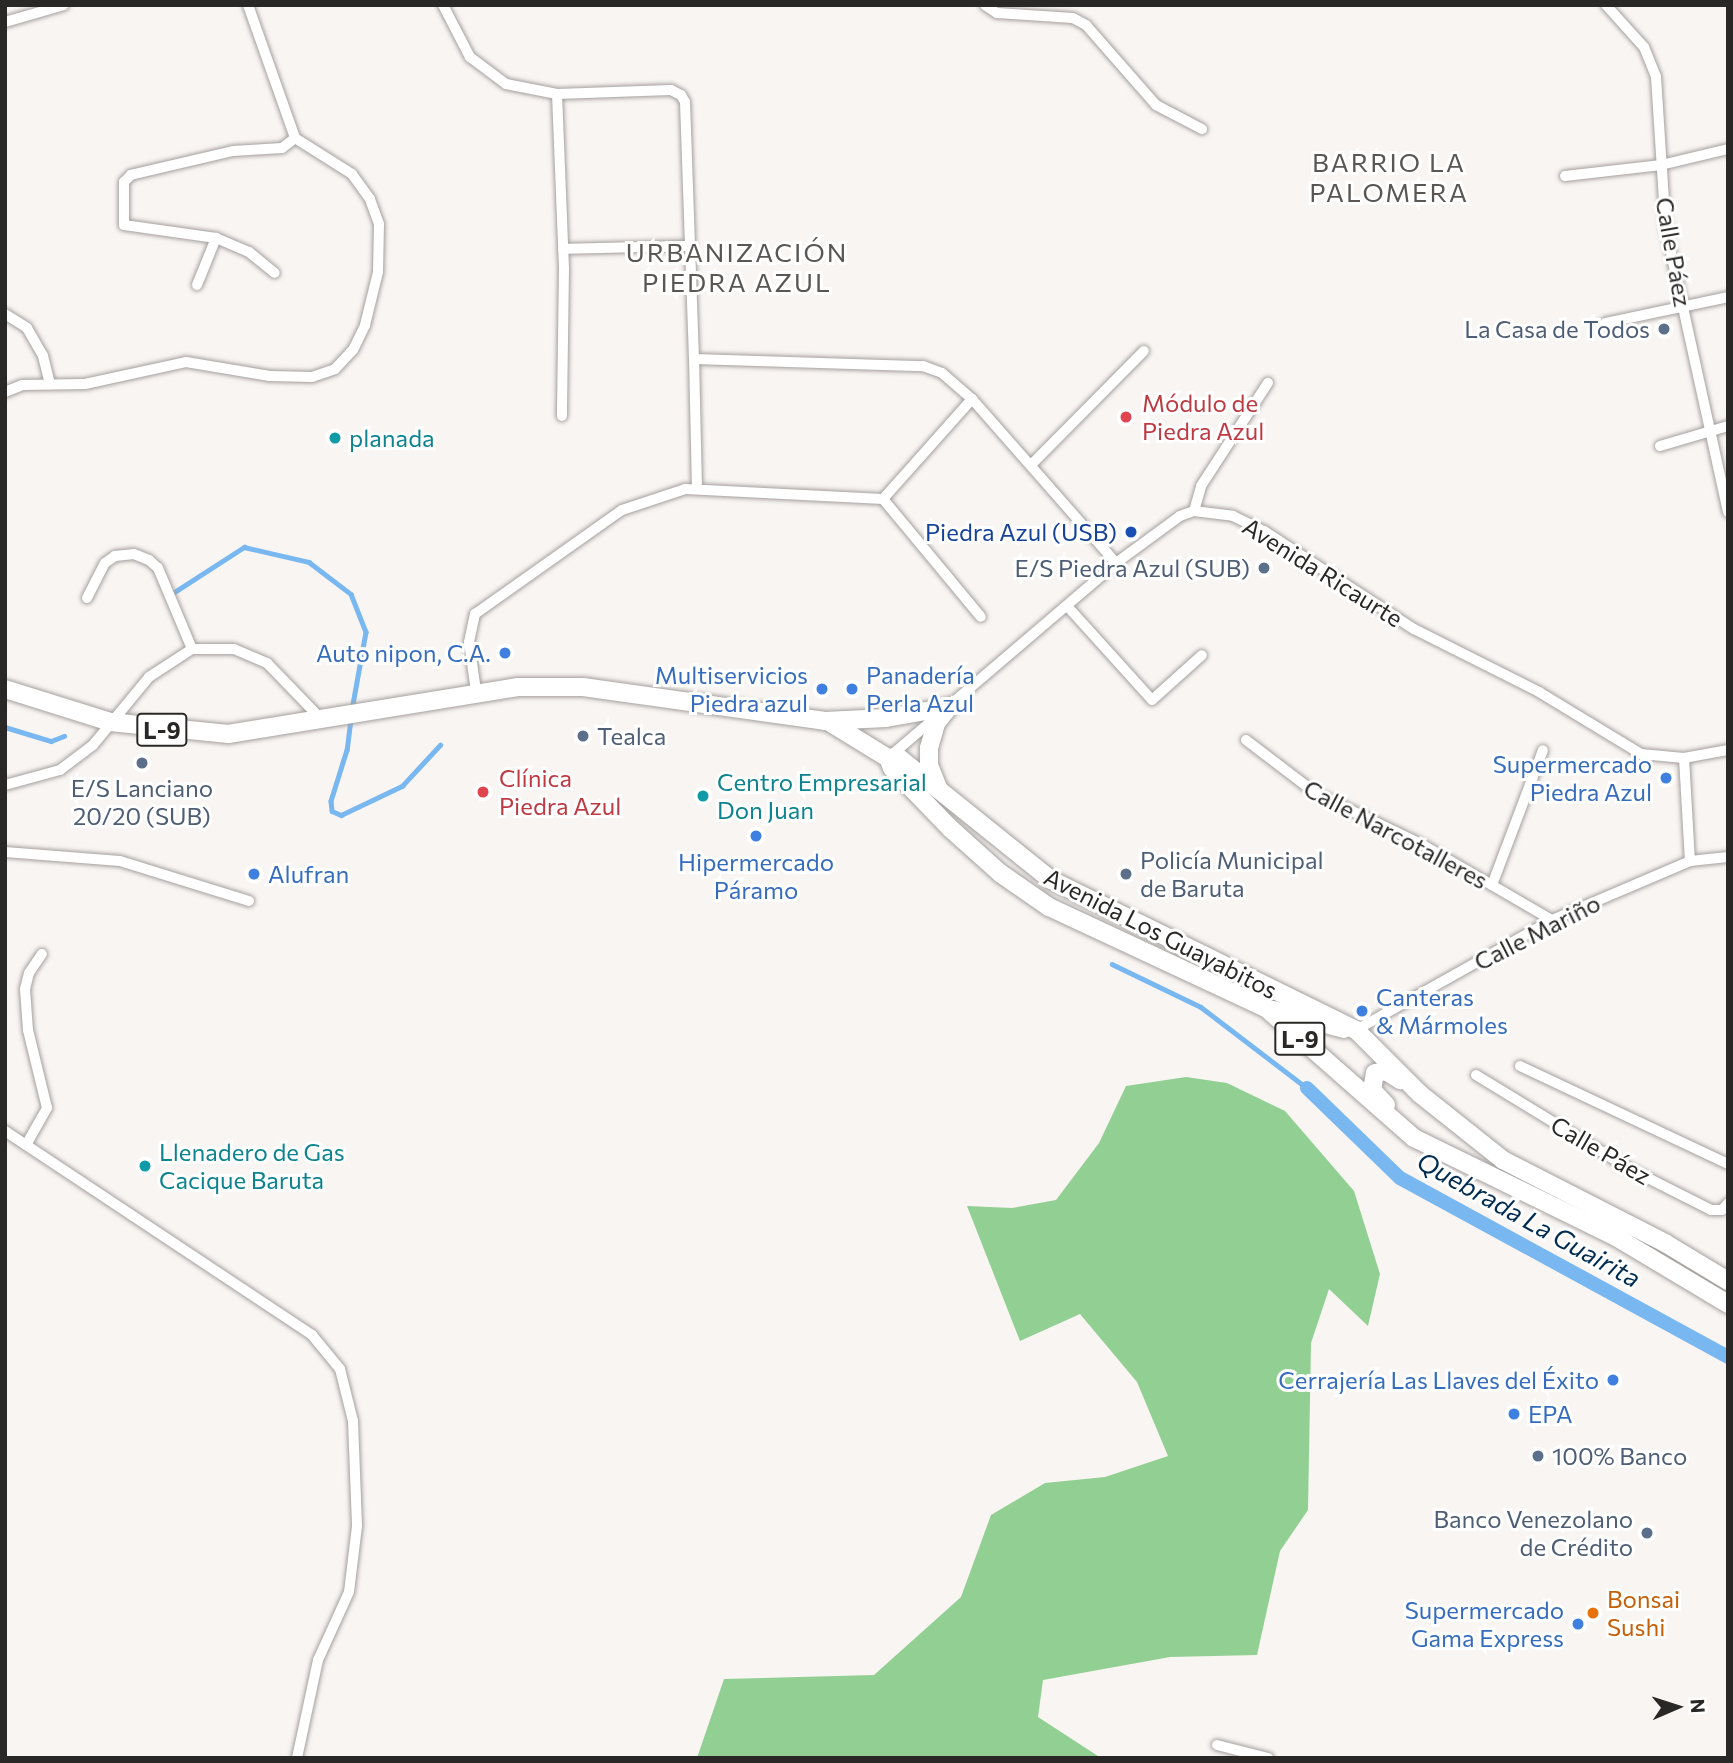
<!DOCTYPE html>
<html>
<head>
<meta charset="utf-8">
<style>
  body { margin:0 }
  #map { position:relative; width:1733px; height:1763px; overflow:hidden; background:#f9f5f3; font-family:Commissioner,sans-serif }
  div>[style] { position:absolute }
  [style*='--x'] { left:calc(var(--x)*1px); top:calc(var(--y)*1px); width:calc(var(--w)*1px); rotate:calc(var(--a)*1deg) }
  .forest>* { inset:0; background:#91cf92 }
  .stream>* { height:4.5px; margin:-2.25px; padding:0 2.25px; transform-origin:2.25px; border-radius:2.25px; background:#79b7f1 }
  .canal>* { height:14px; margin:-7px; padding:0 7px; transform-origin:7px; border-radius:7px; background:#79b7f1 }
  .roads { filter:drop-shadow(0 0 2px #a4a09e) drop-shadow(0 0 2px #a4a09e) }
  .street>* { height:10px; margin:-5px; padding:0 5px; transform-origin:5px; border-radius:5px; background:#fff }
  .primary>* { height:18px; margin:-9px; padding:0 9px; transform-origin:9px; border-radius:9px; background:#fff }
  .dots>* { width:19px; height:19px; translate:-50% -50%; box-sizing:border-box; border:4px solid #fff; border-radius:50% }
  span { translate:-50% -50%; white-space:nowrap; text-align:center; line-height:1.15; -webkit-text-stroke:6px #fff; paint-order:stroke }
  .shield-label span { padding:2px 5px; background:#fff; border:2px solid; border-radius:5px; -webkit-text-stroke-width:0 }
  .shield-label { font-size:23px; color:#292827; font-weight:700 }
  .street-label { font-size:24px; color:#292827 }
  .service-label { font-size:24px; color:#4e5e75 }
  .right { translate:-100% -50%; text-align:right }
  .left { translate:0 -50%; text-align:left }
  .health-label { font-size:24px; color:#be3a42 }
  .culture-label { font-size:24px; color:#0d838f }
  .transit-label { font-size:24px; color:#164399 }
  .shop-label { font-size:24px; color:#366cbe }
  .food-label { font-size:24px; color:#c56008 }
  .neighbourhood-label { font-size:26px; color:#595654; letter-spacing:2px }
  .water-label { font-size:26px; color:#002c51; font-style:italic }
  .frame { position:absolute; inset:0; border:7px solid #292827; pointer-events:none }
  .north { position:absolute; left:1642px; top:1672px; width:70px; height:70px; -webkit-text-stroke:5px #fff; paint-order:stroke; rotate:87deg; font-size:19px; font-weight:700; line-height:28px; text-align:center; color:#292827 }
  .north::after { content:''; display:block; margin:auto; width:24px; height:32px; background:#292827; clip-path:polygon(50% 0,100% 100%,50% 72%,0 100%) }
</style>
</head>
<body>
<div id="map">
  <div class="forest">
    <div style="clip-path:polygon(1186px 1077px,1227px 1083px,1285px 1111px,1354px 1191px,1380px 1274px,1368px 1326px,1329px 1289px,1311px 1343px,1308px 1510px,1280px 1551px,1257px 1655px,1170px 1657px,1043px 1680px,1038px 1717px,1101px 1758px,697px 1758px,724px 1679px,874px 1675px,961px 1597px,991px 1515px,1045px 1483px,1105px 1477px,1168px 1456px,1137px 1382px,1080px 1314px,1020px 1341px,967px 1206px,1012px 1208px,1056px 1200px,1099px 1143px,1126px 1086px)"></div>
  </div>
  <div class="stream">
    <div style="--x:173;--y:593;--w:85;--a:-32.9"></div>
    <div style="--x:244;--y:547;--w:67;--a:13"></div>
    <div style="--x:309;--y:562;--w:53;--a:37.3"></div>
    <div style="--x:351;--y:594;--w:41;--a:68.5"></div>
    <div style="--x:366;--y:632;--w:79;--a:100.2"></div>
    <div style="--x:351;--y:719;--w:31;--a:97"></div>
    <div style="--x:347;--y:750;--w:53;--a:107.4"></div>
    <div style="--x:331;--y:801;--w:10;--a:84"></div>
    <div style="--x:332;--y:811;--w:10;--a:24"></div>
    <div style="--x:341;--y:815;--w:68;--a:-25.4"></div>
    <div style="--x:402;--y:786;--w:56;--a:-47.2"></div>
    <div style="--x:5;--y:727;--w:48;--a:16.9"></div>
    <div style="--x:51;--y:741;--w:14;--a:-21"></div>
    <div style="--x:1112;--y:964;--w:99;--a:25.8"></div>
    <div style="--x:1201;--y:1007;--w:133;--a:37.4"></div>
  </div>
  <div class="canal">
    <div style="--x:1307;--y:1088;--w:129;--a:44.1"></div>
    <div style="--x:1400;--y:1178;--w:374;--a:28.6"></div>
  </div>
  <div class="roads">
    <div class="street">
      <div style="--x:248;--y:5;--w:141;--a:70.5"></div>
      <div style="--x:443;--y:5;--w:59;--a:62.6"></div>
      <div style="--x:470;--y:57;--w:45;--a:36.9"></div>
      <div style="--x:506;--y:84;--w:52;--a:11.1"></div>
      <div style="--x:557;--y:94;--w:114;--a:-2"></div>
      <div style="--x:671;--y:90;--w:11;--a:27"></div>
      <div style="--x:681;--y:95;--w:8;--a:60"></div>
      <div style="--x:685;--y:102;--w:257;--a:88"></div>
      <div style="--x:985;--y:5;--w:14;--a:34"></div>
      <div style="--x:997;--y:13;--w:76;--a:3.8"></div>
      <div style="--x:1073;--y:18;--w:15;--a:28"></div>
      <div style="--x:1086;--y:25;--w:106;--a:48.8"></div>
      <div style="--x:1156;--y:105;--w:52;--a:27.6"></div>
      <div style="--x:1606;--y:5;--w:57;--a:47.9"></div>
      <div style="--x:1644;--y:47;--w:32;--a:68"></div>
      <div style="--x:1656;--y:77;--w:153;--a:86.3"></div>
      <div style="--x:1666;--y:230;--w:289;--a:77.6"></div>
      <div style="--x:5;--y:22;--w:61;--a:-16.1"></div>
      <div style="--x:557;--y:94;--w:174;--a:87.7"></div>
      <div style="--x:564;--y:268;--w:148;--a:90.8"></div>
      <div style="--x:1565;--y:176;--w:97;--a:-6.5"></div>
      <div style="--x:1661;--y:165;--w:69;--a:-13.4"></div>
      <div style="--x:563;--y:249;--w:126;--a:-1.4"></div>
      <div style="--x:197;--y:285;--w:51;--a:-68"></div>
      <div style="--x:5;--y:314;--w:26;--a:32"></div>
      <div style="--x:27;--y:328;--w:32;--a:60"></div>
      <div style="--x:43;--y:356;--w:29;--a:76"></div>
      <div style="--x:1605;--y:323;--w:126;--a:-11.9"></div>
      <div style="--x:5;--y:392;--w:18;--a:-22"></div>
      <div style="--x:22;--y:385;--w:63;--a:-0.9"></div>
      <div style="--x:85;--y:384;--w:103;--a:-12.3"></div>
      <div style="--x:186;--y:362;--w:85;--a:9.5"></div>
      <div style="--x:270;--y:376;--w:42;--a:1.4"></div>
      <div style="--x:312;--y:377;--w:24;--a:-19"></div>
      <div style="--x:335;--y:369;--w:26;--a:-47"></div>
      <div style="--x:353;--y:350;--w:28;--a:-64"></div>
      <div style="--x:365;--y:325;--w:55;--a:-76.2"></div>
      <div style="--x:378;--y:272;--w:48;--a:-88.8"></div>
      <div style="--x:379;--y:224;--w:27;--a:-110"></div>
      <div style="--x:370;--y:199;--w:31;--a:-126"></div>
      <div style="--x:352;--y:174;--w:67;--a:-147.7"></div>
      <div style="--x:295;--y:138;--w:16;--a:142"></div>
      <div style="--x:282;--y:148;--w:49;--a:176.5"></div>
      <div style="--x:233;--y:151;--w:105;--a:166.8"></div>
      <div style="--x:131;--y:175;--w:10;--a:135"></div>
      <div style="--x:124;--y:182;--w:43;--a:90"></div>
      <div style="--x:124;--y:225;--w:93;--a:8"></div>
      <div style="--x:216;--y:238;--w:36;--a:23"></div>
      <div style="--x:249;--y:252;--w:33;--a:39"></div>
      <div style="--x:1660;--y:446;--w:71;--a:-16.4"></div>
      <div style="--x:1032;--y:464;--w:159;--a:-45.3"></div>
      <div style="--x:697;--y:489;--w:130;--a:-91.3"></div>
      <div style="--x:694;--y:359;--w:229;--a:1.8"></div>
      <div style="--x:923;--y:366;--w:20;--a:20"></div>
      <div style="--x:942;--y:373;--w:40;--a:41"></div>
      <div style="--x:972;--y:399;--w:218;--a:48.7"></div>
      <div style="--x:883;--y:499;--w:134;--a:-48.3"></div>
      <div style="--x:1194;--y:511;--w:26;--a:-74"></div>
      <div style="--x:1201;--y:486;--w:123;--a:-57"></div>
      <div style="--x:87;--y:598;--w:39;--a:-63"></div>
      <div style="--x:105;--y:563;--w:12;--a:-35"></div>
      <div style="--x:115;--y:556;--w:19;--a:-6"></div>
      <div style="--x:134;--y:554;--w:16;--a:22"></div>
      <div style="--x:149;--y:560;--w:12;--a:42"></div>
      <div style="--x:158;--y:568;--w:88;--a:67.2"></div>
      <div style="--x:1068;--y:607;--w:125;--a:47.9"></div>
      <div style="--x:1152;--y:700;--w:67;--a:-42"></div>
      <div style="--x:476;--y:691;--w:49;--a:-98.1"></div>
      <div style="--x:469;--y:642;--w:29;--a:-78"></div>
      <div style="--x:475;--y:614;--w:180;--a:-35.3"></div>
      <div style="--x:622;--y:510;--w:66;--a:-18.4"></div>
      <div style="--x:685;--y:489;--w:198;--a:2.9"></div>
      <div style="--x:883;--y:499;--w:153;--a:50.3"></div>
      <div style="--x:1246;--y:740;--w:89;--a:37.3"></div>
      <div style="--x:1317;--y:794;--w:118;--a:25.7"></div>
      <div style="--x:1423;--y:845;--w:149;--a:30.2"></div>
      <div style="--x:888;--y:758;--w:300;--a:-40.5"></div>
      <div style="--x:1116;--y:563;--w:79;--a:-36.3"></div>
      <div style="--x:1180;--y:516;--w:15;--a:-20"></div>
      <div style="--x:1194;--y:511;--w:39;--a:7"></div>
      <div style="--x:1233;--y:516;--w:34;--a:26"></div>
      <div style="--x:1264;--y:531;--w:179;--a:33.2"></div>
      <div style="--x:1414;--y:629;--w:140;--a:26.7"></div>
      <div style="--x:1539;--y:692;--w:119;--a:31.3"></div>
      <div style="--x:1641;--y:754;--w:43;--a:5.3"></div>
      <div style="--x:1684;--y:758;--w:45;--a:-10.3"></div>
      <div style="--x:1684;--y:758;--w:103;--a:86.7"></div>
      <div style="--x:5;--y:785;--w:57;--a:-15.3"></div>
      <div style="--x:60;--y:770;--w:41;--a:-37.1"></div>
      <div style="--x:93;--y:745;--w:88;--a:-50.5"></div>
      <div style="--x:149;--y:677;--w:51;--a:-33.1"></div>
      <div style="--x:192;--y:649;--w:42;--a:0"></div>
      <div style="--x:234;--y:649;--w:36;--a:23"></div>
      <div style="--x:267;--y:663;--w:81;--a:46"></div>
      <div style="--x:5;--y:852;--w:115;--a:4.5"></div>
      <div style="--x:120;--y:861;--w:135;--a:17.2"></div>
      <div style="--x:1492;--y:885;--w:144;--a:-69.3"></div>
      <div style="--x:1356;--y:1030;--w:225;--a:-29.3"></div>
      <div style="--x:1552;--y:920;--w:150;--a:-23.1"></div>
      <div style="--x:1690;--y:861;--w:38;--a:-6"></div>
      <div style="--x:1520;--y:1066;--w:230;--a:25.2"></div>
      <div style="--x:1476;--y:1075;--w:180;--a:31.4"></div>
      <div style="--x:1630;--y:1169;--w:91;--a:26.8"></div>
      <div style="--x:1711;--y:1210;--w:11;--a:0"></div>
      <div style="--x:1722;--y:1210;--w:9;--a:-49"></div>
      <div style="--x:5;--y:1131;--w:369;--a:33.6"></div>
      <div style="--x:312;--y:1335;--w:44;--a:50.5"></div>
      <div style="--x:340;--y:1369;--w:54;--a:76"></div>
      <div style="--x:353;--y:1421;--w:105;--a:87.8"></div>
      <div style="--x:357;--y:1526;--w:66;--a:96.9"></div>
      <div style="--x:349;--y:1592;--w:75;--a:114.5"></div>
      <div style="--x:318;--y:1660;--w:100;--a:102.1"></div>
      <div style="--x:26;--y:1145;--w:43;--a:-60.4"></div>
      <div style="--x:47;--y:1108;--w:80;--a:-103.7"></div>
      <div style="--x:28;--y:1030;--w:41;--a:-94.2"></div>
      <div style="--x:25;--y:989;--w:16;--a:-76"></div>
      <div style="--x:29;--y:973;--w:23;--a:-56"></div>
      <div style="--x:1217;--y:1745;--w:53;--a:14.3"></div>
    </div>
    <div class="primary">
      <div style="--x:5;--y:689;--w:110;--a:17.4"></div>
      <div style="--x:110;--y:722;--w:119;--a:5.8"></div>
      <div style="--x:228;--y:734;--w:294;--a:-9.2"></div>
      <div style="--x:518;--y:687;--w:65;--a:0"></div>
      <div style="--x:583;--y:687;--w:244;--a:8"></div>
      <div style="--x:825;--y:721;--w:61;--a:-2.8"></div>
      <div style="--x:886;--y:718;--w:64;--a:-9.9"></div>
      <div style="--x:831;--y:723;--w:67;--a:31.6"></div>
      <div style="--x:888;--y:758;--w:11;--a:68"></div>
      <div style="--x:892;--y:768;--w:85;--a:46"></div>
      <div style="--x:951;--y:829;--w:66;--a:41.9"></div>
      <div style="--x:1000;--y:873;--w:60;--a:34.8"></div>
      <div style="--x:1049;--y:907;--w:239;--a:25"></div>
      <div style="--x:1266;--y:1008;--w:197;--a:41.3"></div>
      <div style="--x:1414;--y:1138;--w:225;--a:26.1"></div>
      <div style="--x:1616;--y:1237;--w:131;--a:30.9"></div>
      <div style="--x:888;--y:758;--w:10;--a:-6"></div>
      <div style="--x:898;--y:757;--w:196;--a:38.8"></div>
      <div style="--x:1051;--y:880;--w:340;--a:26.2"></div>
      <div style="--x:1356;--y:1030;--w:91;--a:45"></div>
      <div style="--x:1420;--y:1094;--w:106;--a:38.5"></div>
      <div style="--x:1503;--y:1160;--w:182;--a:27.1"></div>
      <div style="--x:1665;--y:1243;--w:74;--a:31.1"></div>
      <div style="--x:939;--y:790;--w:27;--a:-112"></div>
      <div style="--x:929;--y:765;--w:17;--a:-90"></div>
      <div style="--x:929;--y:748;--w:26;--a:-74"></div>
      <div style="--x:936;--y:723;--w:21;--a:-51"></div>
      <div style="--x:1273;--y:1010;--w:73;--a:15"></div>
      <div style="--x:1386;--y:1105;--w:21;--a:-133"></div>
      <div style="--x:1372;--y:1090;--w:17;--a:-80"></div>
      <div style="--x:1375;--y:1073;--w:11;--a:-10"></div>
      <div style="--x:1386;--y:1071;--w:17;--a:33"></div>
    </div>
  </div>
  <div class="dots">
    <div style="left:1664px;top:329px;background:#5c6f8a"></div>
    <div style="left:1126px;top:417px;background:#e0444e"></div>
    <div style="left:335px;top:438px;background:#0f9aa8"></div>
    <div style="left:1131px;top:532px;background:#1a4fb4"></div>
    <div style="left:1264px;top:568px;background:#5c6f8a"></div>
    <div style="left:505px;top:653px;background:#3f7fe0"></div>
    <div style="left:822px;top:689px;background:#3f7fe0"></div>
    <div style="left:852px;top:689px;background:#3f7fe0"></div>
    <div style="left:583px;top:736px;background:#5c6f8a"></div>
    <div style="left:142px;top:763px;background:#5c6f8a"></div>
    <div style="left:1666px;top:778px;background:#3f7fe0"></div>
    <div style="left:483px;top:792px;background:#e0444e"></div>
    <div style="left:703px;top:796px;background:#0f9aa8"></div>
    <div style="left:756px;top:836px;background:#3f7fe0"></div>
    <div style="left:254px;top:874px;background:#3f7fe0"></div>
    <div style="left:1126px;top:874px;background:#5c6f8a"></div>
    <div style="left:1362px;top:1011px;background:#3f7fe0"></div>
    <div style="left:145px;top:1166px;background:#0f9aa8"></div>
    <div style="left:1613px;top:1380px;background:#3f7fe0"></div>
    <div style="left:1514px;top:1414px;background:#3f7fe0"></div>
    <div style="left:1538px;top:1456px;background:#5c6f8a"></div>
    <div style="left:1647px;top:1533px;background:#5c6f8a"></div>
    <div style="left:1593px;top:1613px;background:#e8710a"></div>
    <div style="left:1578px;top:1624px;background:#3f7fe0"></div>
  </div>
  <div class="shield-label">
    <span style="left:162px;top:730px">L-9</span>
    <span style="left:1300px;top:1039px">L-9</span>
  </div>
  <div class="street-label">
    <span style="left:1674px;top:252px;rotate:80deg">Calle Páez</span>
    <span style="left:1323px;top:572px;rotate:32deg">Avenida Ricaurte</span>
    <span style="left:1396px;top:834px;rotate:28deg">Calle Narcotalleres</span>
    <span style="left:1537px;top:932px;rotate:-27deg">Calle Mariño</span>
    <span style="left:1161px;top:933px;rotate:27deg">Avenida Los Guayabitos</span>
    <span style="left:1601px;top:1150px;rotate:30deg">Calle Páez</span>
  </div>
  <div class="service-label">
    <span class="right" style="left:1650px;top:329px">La Casa de Todos</span>
    <span class="right" style="left:1250px;top:568px">E/S Piedra Azul (SUB)</span>
    <span class="left" style="left:597px;top:736px">Tealca</span>
    <span style="left:142px;top:802px">E/S Lanciano<br>20/20 (SUB)</span>
    <span class="left" style="left:1140px;top:874px">Policía Municipal<br>de Baruta</span>
    <span class="left" style="left:1552px;top:1456px">100% Banco</span>
    <span class="right" style="left:1633px;top:1533px">Banco Venezolano<br>de Crédito</span>
  </div>
  <div class="health-label">
    <span class="left" style="left:1142px;top:417px">Módulo de<br>Piedra Azul</span>
    <span class="left" style="left:499px;top:792px">Clínica<br>Piedra Azul</span>
  </div>
  <div class="culture-label">
    <span class="left" style="left:349px;top:438px">planada</span>
    <span class="left" style="left:717px;top:796px">Centro Empresarial<br>Don Juan</span>
    <span class="left" style="left:159px;top:1166px">Llenadero de Gas<br>Cacique Baruta</span>
  </div>
  <div class="transit-label">
    <span class="right" style="left:1117px;top:532px">Piedra Azul (USB)</span>
  </div>
  <div class="shop-label">
    <span class="right" style="left:491px;top:653px">Auto nipon, C.A.</span>
    <span class="right" style="left:808px;top:689px">Multiservicios<br>Piedra azul</span>
    <span class="left" style="left:866px;top:689px">Panadería<br>Perla Azul</span>
    <span class="right" style="left:1652px;top:778px">Supermercado<br>Piedra Azul</span>
    <span style="left:756px;top:876px">Hipermercado<br>Páramo</span>
    <span class="left" style="left:268px;top:874px">Alufran</span>
    <span class="left" style="left:1376px;top:1011px">Canteras<br>&amp; Mármoles</span>
    <span class="right" style="left:1599px;top:1380px">Cerrajería Las Llaves del Éxito</span>
    <span class="left" style="left:1528px;top:1414px">EPA</span>
    <span class="right" style="left:1564px;top:1624px">Supermercado<br>Gama Express</span>
  </div>
  <div class="food-label">
    <span class="left" style="left:1607px;top:1613px">Bonsai<br>Sushi</span>
  </div>
  <div class="neighbourhood-label">
    <span style="left:1389px;top:177px">BARRIO LA<br>PALOMERA</span>
    <span style="left:737px;top:267px">URBANIZACIÓN<br>PIEDRA AZUL</span>
  </div>
  <div class="water-label">
    <span style="left:1529px;top:1219px;rotate:29deg">Quebrada La Guairita</span>
  </div>
  <div class="frame"></div>
  <div class="north">N</div>
</div>
</body>
</html>
